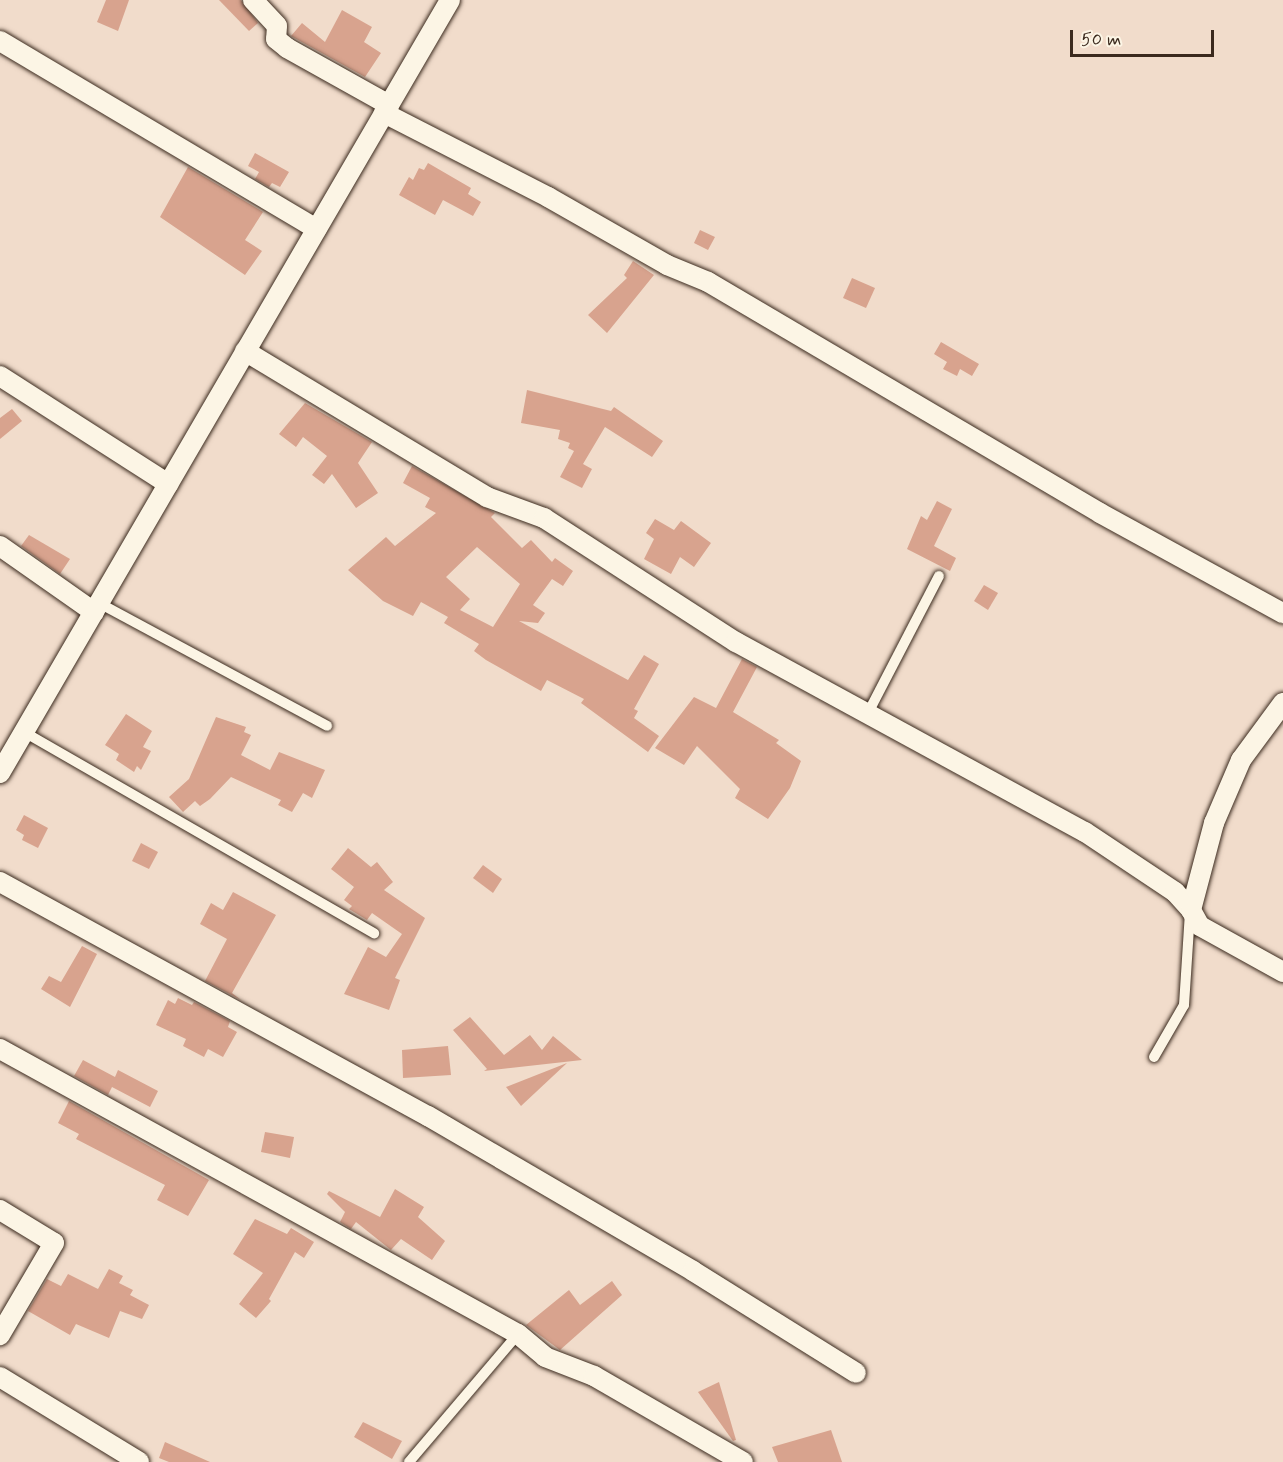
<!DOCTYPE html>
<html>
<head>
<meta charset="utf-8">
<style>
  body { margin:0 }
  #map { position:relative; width:1283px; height:1462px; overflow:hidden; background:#f1dccb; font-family:Mynerve,sans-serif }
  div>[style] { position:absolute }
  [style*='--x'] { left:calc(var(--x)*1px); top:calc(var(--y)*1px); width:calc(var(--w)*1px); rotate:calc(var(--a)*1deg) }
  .building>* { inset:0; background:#d8a38e }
  .roads { filter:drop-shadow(0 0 2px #3b2a1e) drop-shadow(0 0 2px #3b2a1e) }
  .lane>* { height:10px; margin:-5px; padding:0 5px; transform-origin:5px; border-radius:5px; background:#fcf5e5 }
  .street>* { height:20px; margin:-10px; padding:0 10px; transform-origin:10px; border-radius:10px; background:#fcf5e5 }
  span { translate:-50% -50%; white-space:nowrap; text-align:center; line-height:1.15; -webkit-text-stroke:6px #fcf5e5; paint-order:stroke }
  .scale { position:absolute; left:1070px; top:30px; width:144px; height:27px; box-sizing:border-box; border:3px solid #3b2a1e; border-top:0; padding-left:8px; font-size:18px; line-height:21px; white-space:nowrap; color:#3b2a1e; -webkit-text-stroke:4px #fcf5e5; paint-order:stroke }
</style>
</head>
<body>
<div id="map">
  <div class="building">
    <div style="clip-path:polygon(106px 0,129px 0,118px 31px,97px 22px)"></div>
    <div style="clip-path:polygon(219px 0,241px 0,258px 23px,249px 31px)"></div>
    <div style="clip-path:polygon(342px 10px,372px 27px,364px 42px,381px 53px,365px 77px,291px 36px,302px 23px,325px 42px)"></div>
    <div style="clip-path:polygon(255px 153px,289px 172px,280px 187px,272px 183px,269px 187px,255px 179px,259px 172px,248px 166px)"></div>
    <div style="clip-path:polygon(428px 163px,471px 188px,468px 194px,481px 202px,473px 216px,443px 200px,435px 215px,399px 195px,409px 177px,413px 180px,419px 168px,424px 170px)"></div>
    <div style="clip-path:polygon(188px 167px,263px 212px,245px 240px,262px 251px,245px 275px,160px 217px)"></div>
    <div style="clip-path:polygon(700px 230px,715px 237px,708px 250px,694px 243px)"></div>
    <div style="clip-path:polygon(633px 261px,654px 275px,607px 333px,588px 315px,627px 278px,624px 275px)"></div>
    <div style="clip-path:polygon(852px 278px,875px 288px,866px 308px,843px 298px)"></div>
    <div style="clip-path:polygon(941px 342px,979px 364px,972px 376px,960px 369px,957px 376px,943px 369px,947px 362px,934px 354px)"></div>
    <div style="clip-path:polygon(527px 390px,611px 411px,614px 407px,663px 441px,652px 457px,605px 427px,583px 464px,592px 469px,582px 488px,560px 477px,574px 451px,568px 448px,570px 443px,558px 439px,560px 430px,521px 423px)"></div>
    <div style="clip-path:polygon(305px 403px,372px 442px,358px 463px,378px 493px,356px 508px,332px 474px,324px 484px,312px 475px,327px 456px,303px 437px,296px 447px,279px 434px)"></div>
    <div style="clip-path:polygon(12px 409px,22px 421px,0 439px,0 418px)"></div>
    <div style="clip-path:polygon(evenodd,412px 466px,495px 513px,491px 517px,522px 548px,531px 540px,552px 562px,555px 558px,573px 571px,563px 586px,552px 579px,533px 605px,545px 613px,538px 623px,519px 621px,628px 680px,644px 655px,659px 664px,634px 709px,638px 711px,634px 718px,659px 736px,648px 752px,581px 703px,584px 699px,547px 680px,541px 691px,486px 660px,474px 651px,479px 644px,444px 623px,448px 617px,421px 602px,413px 616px,383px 601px,348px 570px,386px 537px,395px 546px,436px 513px,425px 507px,430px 498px,403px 483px,412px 466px,477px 547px,520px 584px,493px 627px,460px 610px,470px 599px,446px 577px,477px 547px)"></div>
    <div style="clip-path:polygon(937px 501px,952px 509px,934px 546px,956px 558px,950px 571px,907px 549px,921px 516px,927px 520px)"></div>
    <div style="clip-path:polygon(655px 519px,674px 530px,681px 521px,711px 543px,694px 567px,680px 557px,671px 574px,644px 559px,654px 539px,646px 533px)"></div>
    <div style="clip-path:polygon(29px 535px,70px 559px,60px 574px,21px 546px)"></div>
    <div style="clip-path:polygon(984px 585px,998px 593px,988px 610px,974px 601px)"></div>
    <div style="clip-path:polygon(742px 659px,757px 667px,733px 712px,779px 740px,776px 743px,801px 761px,790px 788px,768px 819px,735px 798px,740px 789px,697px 746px,684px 765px,655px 748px,694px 697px,716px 708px)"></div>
    <div style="clip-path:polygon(126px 714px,152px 731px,143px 747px,151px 751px,141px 770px,137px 766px,134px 772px,116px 760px,119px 754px,105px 745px)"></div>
    <div style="clip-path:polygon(216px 717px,246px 727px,244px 732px,251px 735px,241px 755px,270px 770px,279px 752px,325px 770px,312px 798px,303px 793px,292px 812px,278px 805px,281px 800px,231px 777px,210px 799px,200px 806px,195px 801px,183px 812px,169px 797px,189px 779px)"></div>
    <div style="clip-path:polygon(24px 815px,48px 828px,38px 848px,22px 840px,24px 835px,16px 830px)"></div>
    <div style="clip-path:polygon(141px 843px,158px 852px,149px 869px,132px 861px)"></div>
    <div style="clip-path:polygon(348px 848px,371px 867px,377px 862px,393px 882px,384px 890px,425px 918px,395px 978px,400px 980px,389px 1010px,344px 994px,368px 947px,386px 957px,402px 934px,372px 913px,367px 920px,349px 909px,352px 906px,344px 900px,354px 887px,331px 869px)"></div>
    <div style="clip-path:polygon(483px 865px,502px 879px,493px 893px,473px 878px)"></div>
    <div style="clip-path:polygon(233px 892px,276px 915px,232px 993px,241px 1000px,205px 981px,227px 939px,200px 924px,211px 903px,223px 910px)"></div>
    <div style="clip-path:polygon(82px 946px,97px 954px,70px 1007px,41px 989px,49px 976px,61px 982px)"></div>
    <div style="clip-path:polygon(178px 998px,192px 1005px,194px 1002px,230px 1021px,228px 1027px,237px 1032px,223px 1057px,208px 1049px,204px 1057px,183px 1046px,186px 1039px,156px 1025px,168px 1000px,175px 1004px)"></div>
    <div style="clip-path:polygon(470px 1017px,504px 1055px,530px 1035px,542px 1050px,553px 1036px,582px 1060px,484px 1071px,487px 1069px,453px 1030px)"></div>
    <div style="clip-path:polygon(448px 1046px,451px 1075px,403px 1078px,402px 1050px)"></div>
    <div style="clip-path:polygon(83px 1060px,115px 1077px,118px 1070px,158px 1091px,150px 1107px,112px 1087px,108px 1095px,74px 1076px)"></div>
    <div style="clip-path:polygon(567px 1063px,521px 1106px,506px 1087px)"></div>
    <div style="clip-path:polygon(69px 1101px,209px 1180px,188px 1216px,157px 1200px,165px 1185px,76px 1139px,79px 1134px,58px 1123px)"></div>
    <div style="clip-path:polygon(265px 1132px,294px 1137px,290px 1158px,261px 1152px)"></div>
    <div style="clip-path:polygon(395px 1189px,424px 1207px,418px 1217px,445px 1241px,432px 1260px,401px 1239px,391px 1250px,356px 1222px,351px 1229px,340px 1222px,345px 1212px,327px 1194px,329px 1191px,380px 1217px)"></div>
    <div style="clip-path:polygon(255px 1219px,287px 1234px,291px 1228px,314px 1242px,304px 1258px,295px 1252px,269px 1299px,271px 1301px,256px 1318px,239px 1304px,263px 1273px,233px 1254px)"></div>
    <div style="clip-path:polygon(109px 1269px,123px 1276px,119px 1283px,133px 1290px,130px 1295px,149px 1305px,142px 1319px,120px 1311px,109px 1338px,76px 1324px,70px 1335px,28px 1311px,47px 1279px,61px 1286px,68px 1274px,98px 1289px)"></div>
    <div style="clip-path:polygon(612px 1281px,622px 1295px,560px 1350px,526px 1325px,569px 1290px,580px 1305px)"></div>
    <div style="clip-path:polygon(719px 1382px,736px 1440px,733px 1441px,698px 1392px)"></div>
    <div style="clip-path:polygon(363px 1422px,402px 1441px,392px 1459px,354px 1437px)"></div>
    <div style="clip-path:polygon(831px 1430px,842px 1462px,778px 1462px,772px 1447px)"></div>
    <div style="clip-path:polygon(165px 1442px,210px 1462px,169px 1462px,159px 1458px)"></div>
  </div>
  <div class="roads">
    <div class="lane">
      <div style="--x:99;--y:603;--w:259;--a:28.3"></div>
      <div style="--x:869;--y:711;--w:152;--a:-62.6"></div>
      <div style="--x:24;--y:732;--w:404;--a:29.9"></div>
      <div style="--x:1154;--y:1057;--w:60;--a:-60"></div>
      <div style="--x:1184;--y:1005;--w:92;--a:-86.3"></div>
      <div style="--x:409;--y:1462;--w:168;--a:-49.6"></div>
    </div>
    <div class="street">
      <div style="--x:253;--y:0;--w:35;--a:47"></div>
      <div style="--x:277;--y:26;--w:13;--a:94"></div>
      <div style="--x:276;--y:39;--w:14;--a:39"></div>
      <div style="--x:287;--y:48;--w:117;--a:29.2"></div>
      <div style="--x:0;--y:41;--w:368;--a:30.7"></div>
      <div style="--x:384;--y:113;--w:184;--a:27.1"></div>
      <div style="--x:548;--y:197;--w:137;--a:29.7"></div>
      <div style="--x:667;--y:265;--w:44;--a:22.5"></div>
      <div style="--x:708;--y:282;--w:455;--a:30.5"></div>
      <div style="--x:1100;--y:513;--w:209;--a:28.7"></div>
      <div style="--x:245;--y:351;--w:283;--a:31.1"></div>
      <div style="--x:487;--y:497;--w:61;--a:20.2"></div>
      <div style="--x:544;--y:518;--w:229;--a:32.9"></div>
      <div style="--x:736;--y:642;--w:397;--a:28.6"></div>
      <div style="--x:1085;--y:832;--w:108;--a:33.7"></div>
      <div style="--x:1175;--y:892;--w:24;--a:48"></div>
      <div style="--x:0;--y:376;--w:200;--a:32.7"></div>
      <div style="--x:0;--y:546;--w:115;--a:35.1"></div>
      <div style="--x:1283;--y:703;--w:71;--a:126.4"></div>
      <div style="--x:1241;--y:760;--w:69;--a:113.2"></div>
      <div style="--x:1214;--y:823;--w:90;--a:104.8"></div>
      <div style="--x:1191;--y:910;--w:18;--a:61"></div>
      <div style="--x:1200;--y:926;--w:95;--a:29"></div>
      <div style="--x:0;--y:773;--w:894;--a:-59.79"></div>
      <div style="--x:0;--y:882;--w:488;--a:28.7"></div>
      <div style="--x:428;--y:1116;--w:307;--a:30.3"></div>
      <div style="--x:693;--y:1271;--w:192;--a:32"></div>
      <div style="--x:0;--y:1049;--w:591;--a:28.82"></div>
      <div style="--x:518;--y:1334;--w:35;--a:40"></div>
      <div style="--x:545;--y:1357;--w:53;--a:21.2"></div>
      <div style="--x:594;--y:1376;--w:172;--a:30"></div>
      <div style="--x:0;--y:1210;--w:63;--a:31.4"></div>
      <div style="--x:54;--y:1243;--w:107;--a:120.4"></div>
      <div style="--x:0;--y:1377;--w:163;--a:31.4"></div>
    </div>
  </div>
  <div class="scale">50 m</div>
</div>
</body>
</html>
